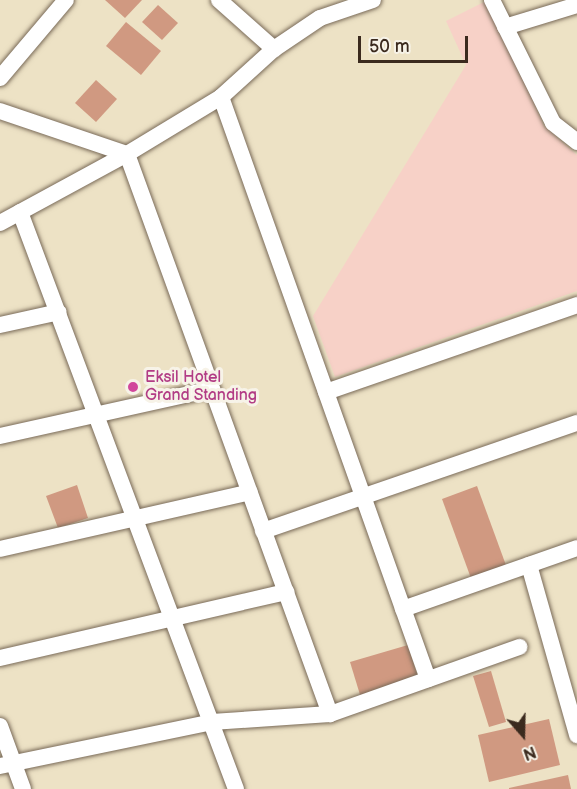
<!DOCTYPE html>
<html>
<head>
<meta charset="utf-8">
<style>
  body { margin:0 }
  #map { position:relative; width:577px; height:789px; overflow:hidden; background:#ede2c5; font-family:"Balsamiq Sans",sans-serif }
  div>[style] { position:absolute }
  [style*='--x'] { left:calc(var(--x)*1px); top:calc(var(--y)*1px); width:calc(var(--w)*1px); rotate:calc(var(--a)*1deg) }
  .built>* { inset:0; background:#f7d1c7 }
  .building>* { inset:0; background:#d09981 }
  .roads { filter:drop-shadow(0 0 2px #796a58) drop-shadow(0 0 2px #796a58) }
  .minor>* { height:16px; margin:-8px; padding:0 8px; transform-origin:8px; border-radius:8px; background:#fff }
  .dots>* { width:16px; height:16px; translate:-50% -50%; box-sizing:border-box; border:3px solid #f7f3e8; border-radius:50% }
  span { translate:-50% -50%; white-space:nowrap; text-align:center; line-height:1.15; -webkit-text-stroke:6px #f7f3e8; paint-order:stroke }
  .hotel-label { font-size:16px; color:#b23c85 }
  .left { translate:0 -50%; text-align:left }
  .north { position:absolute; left:493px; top:705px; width:60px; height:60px; -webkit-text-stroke:4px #f7f3e8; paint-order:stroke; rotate:160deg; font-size:16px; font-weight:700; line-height:24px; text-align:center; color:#3b2a1e }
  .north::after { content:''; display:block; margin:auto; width:21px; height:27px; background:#3b2a1e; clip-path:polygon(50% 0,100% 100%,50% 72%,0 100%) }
  .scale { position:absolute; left:358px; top:36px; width:110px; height:27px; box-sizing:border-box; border:3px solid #3b2a1e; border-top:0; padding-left:8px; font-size:18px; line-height:21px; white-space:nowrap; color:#3b2a1e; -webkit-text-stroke:4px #f7f3e8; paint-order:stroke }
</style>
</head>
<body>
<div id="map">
  <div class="built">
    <div style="clip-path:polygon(488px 0,544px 126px,577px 155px,577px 291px,335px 377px,313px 316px,466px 65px,446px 21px)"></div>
  </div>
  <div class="building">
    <div style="clip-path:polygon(105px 0,142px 0,125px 18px)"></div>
    <div style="clip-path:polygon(158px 5px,178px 23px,162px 40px,142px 22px)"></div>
    <div style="clip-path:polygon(126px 22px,161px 51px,141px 75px,106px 46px)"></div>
    <div style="clip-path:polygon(96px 80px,117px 99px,96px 122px,75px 103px)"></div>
    <div style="clip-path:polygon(77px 485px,88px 518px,58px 528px,46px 496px)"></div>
    <div style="clip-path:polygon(477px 486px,507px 568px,472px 581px,442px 499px)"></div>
    <div style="clip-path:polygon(408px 645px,419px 681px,361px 698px,350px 662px)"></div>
    <div style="clip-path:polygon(491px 671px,506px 722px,489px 727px,473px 676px)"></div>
    <div style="clip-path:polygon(549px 719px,560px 765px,489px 782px,478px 735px)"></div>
    <div style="clip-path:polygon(568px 775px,571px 789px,509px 789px,509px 788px)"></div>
  </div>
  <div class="roads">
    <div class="minor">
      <div style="--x:219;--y:0;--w:74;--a:41.7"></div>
      <div style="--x:492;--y:0;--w:137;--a:63.6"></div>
      <div style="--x:553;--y:123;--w:31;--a:38"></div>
      <div style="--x:505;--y:27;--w:75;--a:-17"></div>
      <div style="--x:0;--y:78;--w:102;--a:-49.8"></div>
      <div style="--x:221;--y:97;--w:618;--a:70.42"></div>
      <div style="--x:0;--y:111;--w:134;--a:18.7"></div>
      <div style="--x:127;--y:154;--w:596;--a:70.07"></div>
      <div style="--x:20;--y:212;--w:616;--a:69.48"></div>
      <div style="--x:0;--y:223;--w:145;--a:-28.5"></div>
      <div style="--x:127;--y:154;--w:110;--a:-31.2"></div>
      <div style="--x:221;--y:97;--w:72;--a:-42.2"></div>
      <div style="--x:274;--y:49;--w:55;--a:-34"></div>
      <div style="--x:320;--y:18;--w:56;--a:-18.8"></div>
      <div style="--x:0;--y:325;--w:60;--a:-12.4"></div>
      <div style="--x:326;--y:392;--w:266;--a:-19.1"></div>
      <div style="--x:0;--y:436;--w:217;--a:-12.5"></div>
      <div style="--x:263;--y:531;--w:332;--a:-19"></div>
      <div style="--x:0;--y:549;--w:256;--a:-12.8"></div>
      <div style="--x:529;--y:565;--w:177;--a:74.2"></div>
      <div style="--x:403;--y:609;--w:184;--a:-19.3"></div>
      <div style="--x:0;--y:658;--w:294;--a:-13"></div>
      <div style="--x:0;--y:726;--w:67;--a:69.9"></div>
      <div style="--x:0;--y:766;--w:217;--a:-11.7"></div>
      <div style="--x:212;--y:722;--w:118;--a:-3.9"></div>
      <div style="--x:330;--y:714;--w:201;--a:-19.5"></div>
    </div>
  </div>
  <div class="dots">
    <div style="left:133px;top:387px;background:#d1479c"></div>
  </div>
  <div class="hotel-label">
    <span class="left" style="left:145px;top:387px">Eksil Hotel<br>Grand Standing</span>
  </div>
  <div class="north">N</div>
  <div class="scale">50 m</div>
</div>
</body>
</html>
